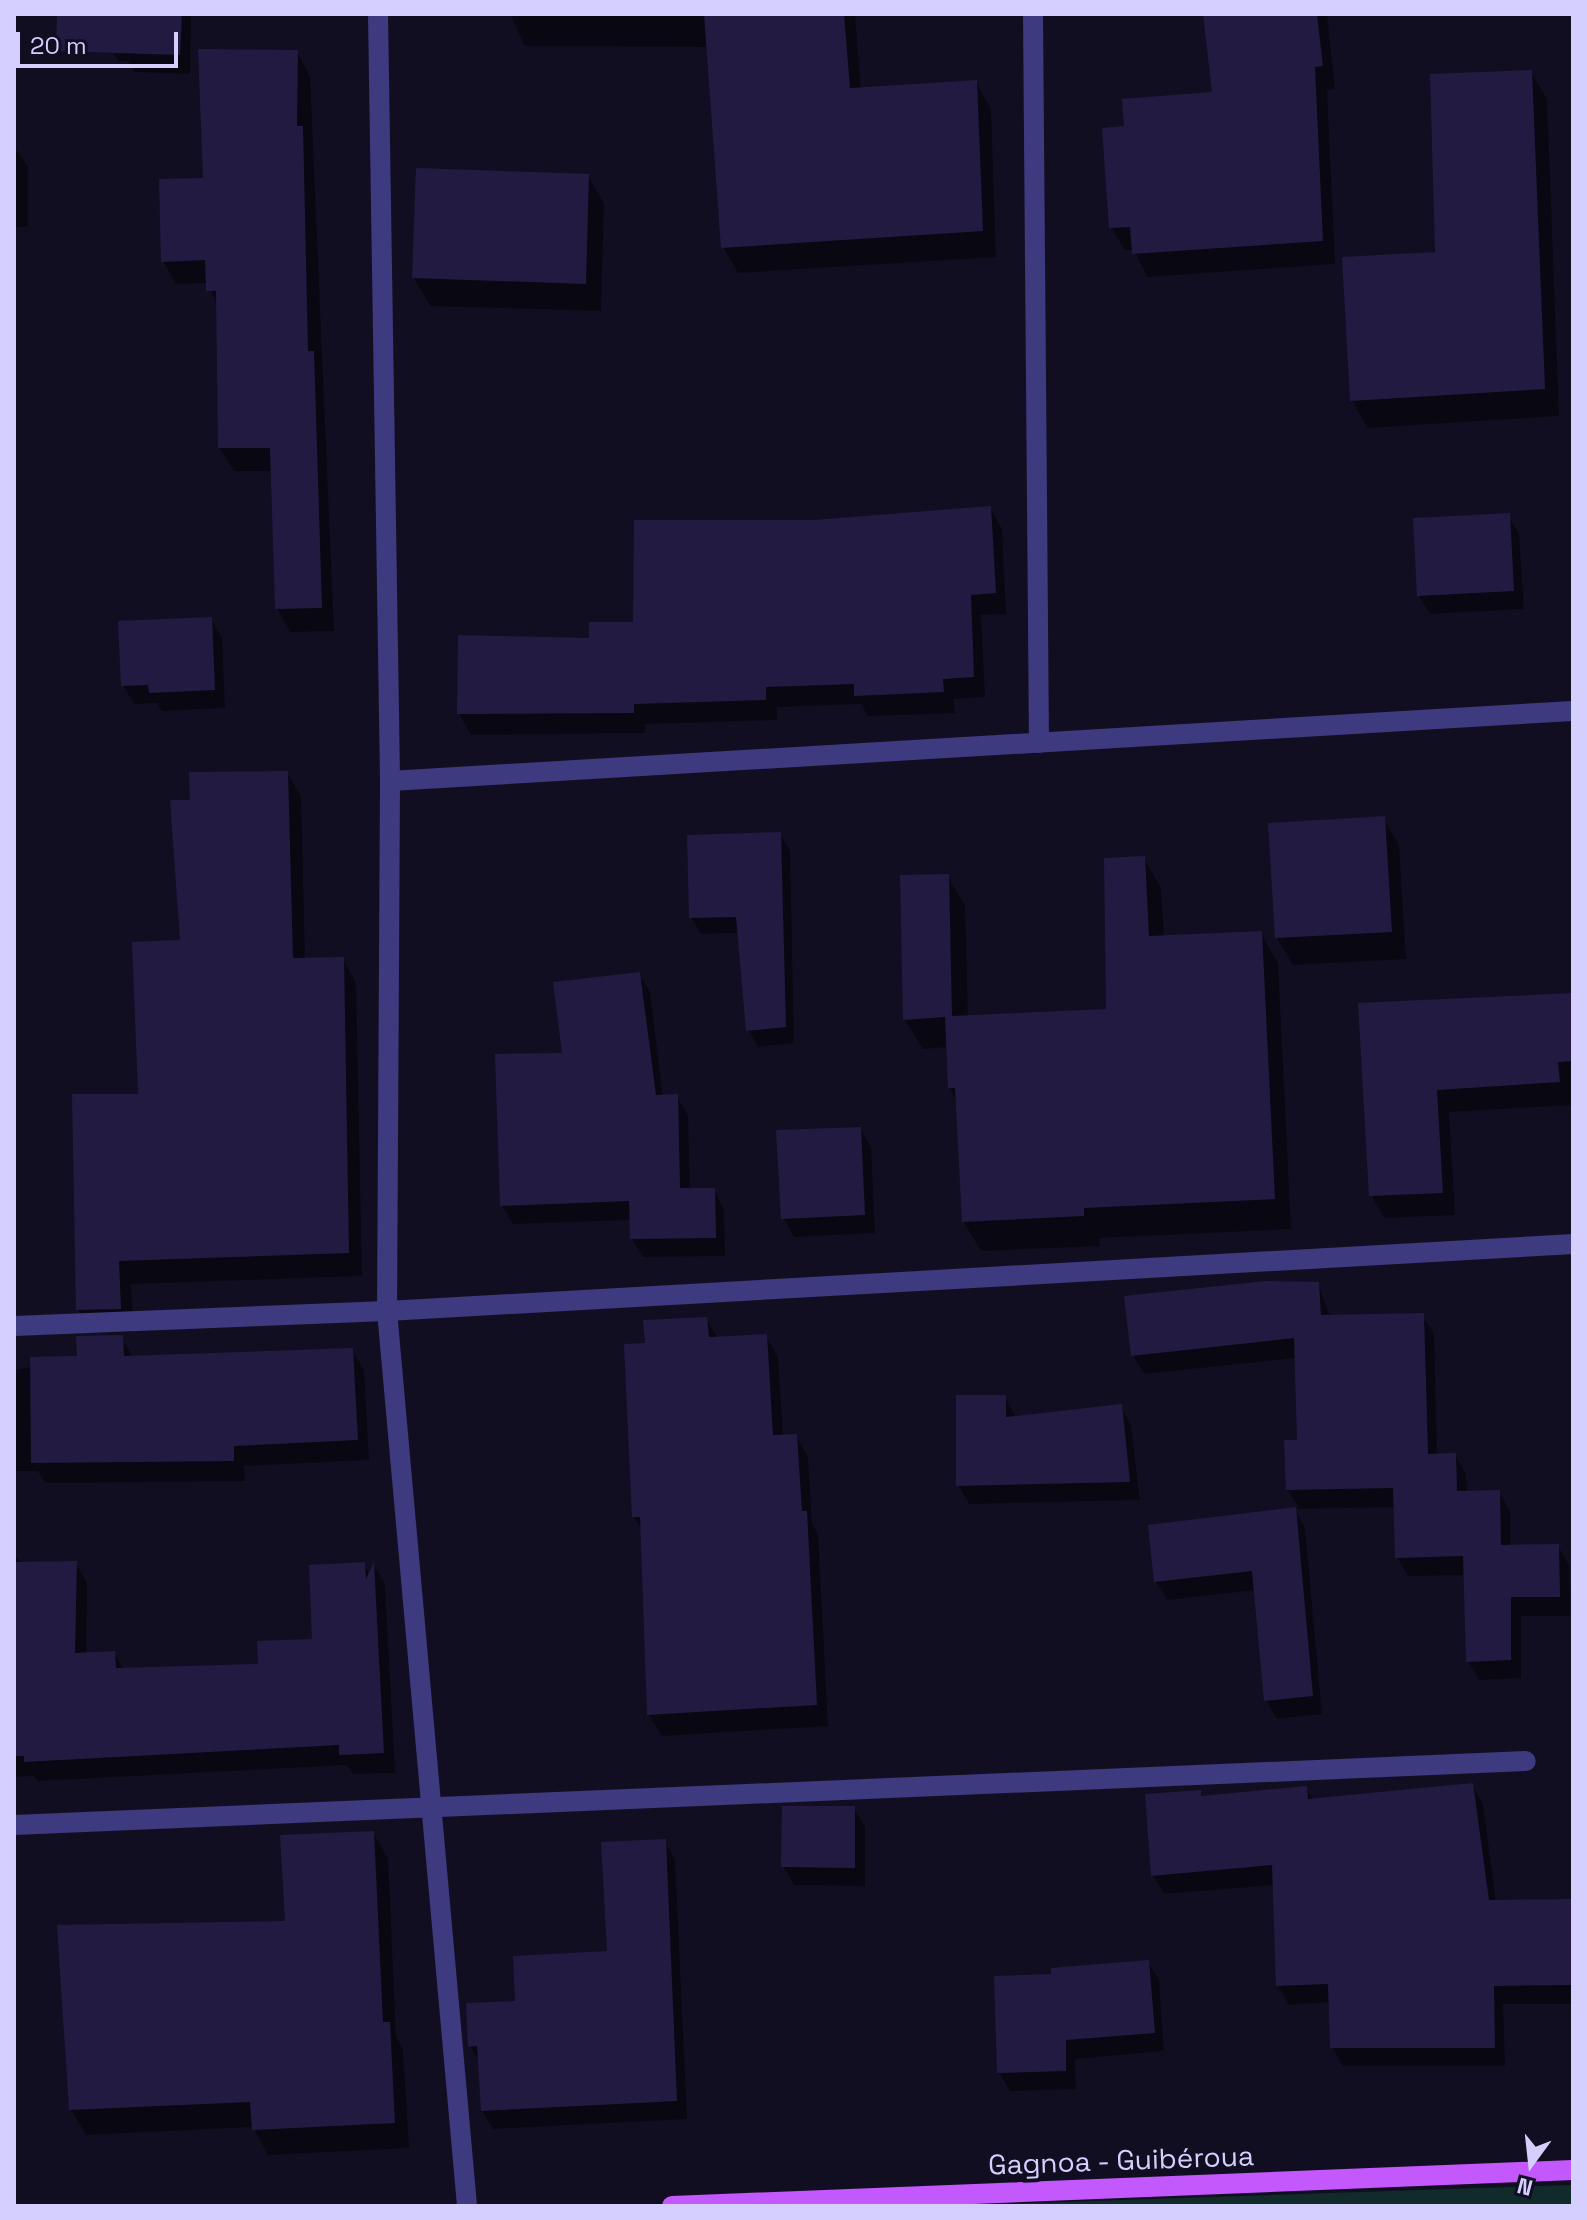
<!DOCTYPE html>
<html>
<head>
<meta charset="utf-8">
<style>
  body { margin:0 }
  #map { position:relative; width:1587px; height:2220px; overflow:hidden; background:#120e21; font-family:"Space Grotesk",sans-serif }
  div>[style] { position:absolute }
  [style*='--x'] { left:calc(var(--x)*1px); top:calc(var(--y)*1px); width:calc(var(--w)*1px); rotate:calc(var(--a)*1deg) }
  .green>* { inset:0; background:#112b2b }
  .shadow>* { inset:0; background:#0007 }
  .building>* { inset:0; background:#231a42 }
  .minor>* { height:20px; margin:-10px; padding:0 10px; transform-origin:10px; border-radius:10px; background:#3e3a80 }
  .major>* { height:20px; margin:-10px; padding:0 10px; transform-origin:10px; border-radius:10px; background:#c358fc }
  span { translate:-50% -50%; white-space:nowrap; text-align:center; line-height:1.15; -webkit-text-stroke:8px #120e21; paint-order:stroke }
  .street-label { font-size:28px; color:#d5cffe }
  .frame { position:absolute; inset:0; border:16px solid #d5cffe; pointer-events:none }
  .north { position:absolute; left:1491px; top:2124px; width:80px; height:80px; -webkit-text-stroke:6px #120e21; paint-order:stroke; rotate:195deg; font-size:22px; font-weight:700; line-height:32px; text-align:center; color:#d5cffe }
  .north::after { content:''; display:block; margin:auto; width:28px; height:36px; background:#d5cffe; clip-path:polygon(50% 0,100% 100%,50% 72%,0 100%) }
  .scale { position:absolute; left:16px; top:32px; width:162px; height:36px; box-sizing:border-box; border:4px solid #d5cffe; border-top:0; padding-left:10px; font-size:24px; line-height:28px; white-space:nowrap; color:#d5cffe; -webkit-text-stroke:6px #120e21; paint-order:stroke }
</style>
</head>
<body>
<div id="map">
  <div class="green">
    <div style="clip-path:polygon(1573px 2185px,1573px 2206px,939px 2206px)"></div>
  </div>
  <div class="shadow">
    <div style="clip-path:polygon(108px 14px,191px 14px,190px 74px,134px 72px,128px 61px,118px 61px,107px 42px)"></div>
    <div style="clip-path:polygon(510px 14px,855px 14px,861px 89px,976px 82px,991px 109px,996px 257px,738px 273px,723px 247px,708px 47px,525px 46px)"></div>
    <div style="clip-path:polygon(1205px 14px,1327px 14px,1335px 89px,1327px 90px,1335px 264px,1147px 277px,1134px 250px,1125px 250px,1111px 227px,1126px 128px,1215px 94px)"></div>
    <div style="clip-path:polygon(297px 52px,310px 76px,334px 631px,290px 632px,277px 608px,272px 471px,234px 471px,220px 448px,218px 309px,208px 283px,176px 284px,163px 261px,205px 180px)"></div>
    <div style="clip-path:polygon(1531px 72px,1547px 99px,1559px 416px,1368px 428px,1352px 401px)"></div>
    <div style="clip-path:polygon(14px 147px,28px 166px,28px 227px,14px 227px)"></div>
    <div style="clip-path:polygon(588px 176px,604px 204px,601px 311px,430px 306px,414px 278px)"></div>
    <div style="clip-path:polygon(990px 508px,1002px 529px,1006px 614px,981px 615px,985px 697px,953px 699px,955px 713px,868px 716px,861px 704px,777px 707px,777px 720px,645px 724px,645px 733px,471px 735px,459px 714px,591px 640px,635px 624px,814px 522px)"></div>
    <div style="clip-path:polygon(1508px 515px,1519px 534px,1524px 609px,1430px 614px,1419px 596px)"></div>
    <div style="clip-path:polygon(211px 619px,222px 638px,225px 708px,162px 711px,157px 703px,134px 704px,123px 685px)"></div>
    <div style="clip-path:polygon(287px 773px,301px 796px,305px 960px,343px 959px,356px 983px,362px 1276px,131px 1284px,134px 1332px,91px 1333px,78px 1310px,182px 942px,192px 802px)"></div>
    <div style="clip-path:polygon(1383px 818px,1399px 845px,1406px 959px,1293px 965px,1277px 938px,1270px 825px)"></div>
    <div style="clip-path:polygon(780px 834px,790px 851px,794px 1043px,758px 1047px,748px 1030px,739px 933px,701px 934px,691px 917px)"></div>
    <div style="clip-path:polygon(1144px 858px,1161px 888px,1164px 937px,1261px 933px,1278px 963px,1291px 1229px,1099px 1238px,1100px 1246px,981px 1251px,963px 1221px,957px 1101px,950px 1088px,948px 1047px,923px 1049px,905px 1020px,948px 876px,965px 906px,968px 1017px,1108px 1011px)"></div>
    <div style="clip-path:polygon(639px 974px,650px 992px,663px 1097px,677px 1097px,688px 1115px,690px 1190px,714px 1190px,724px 1209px,725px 1256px,643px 1257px,632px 1239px,632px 1220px,513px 1224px,502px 1206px,564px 1055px)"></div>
    <div style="clip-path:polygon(1573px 994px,1573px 1105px,1449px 1112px,1455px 1215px,1384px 1218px,1371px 1195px,1360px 1005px)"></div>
    <div style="clip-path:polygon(860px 1129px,871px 1147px,875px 1233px,794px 1237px,783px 1218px)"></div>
    <div style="clip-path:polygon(1318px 1284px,1330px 1317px,1422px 1315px,1434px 1334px,1437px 1455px,1455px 1455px,1466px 1474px,1467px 1493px,1499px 1492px,1510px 1511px,1510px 1547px,1558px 1546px,1569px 1565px,1570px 1616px,1521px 1616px,1521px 1678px,1479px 1680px,1468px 1661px,1466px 1575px,1408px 1576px,1397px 1557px,1395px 1507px,1295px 1509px,1305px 1528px,1322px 1714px,1277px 1719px,1266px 1700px,1256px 1590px,1167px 1600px,1156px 1581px,1150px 1527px,1299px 1508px,1288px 1490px,1299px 1442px,1296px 1358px,1144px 1374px,1133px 1355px)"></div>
    <div style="clip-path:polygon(706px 1319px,718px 1338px,766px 1336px,778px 1357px,783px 1437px,796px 1436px,808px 1457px,812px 1524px,818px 1534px,828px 1726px,662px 1736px,649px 1715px,642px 1531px,634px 1517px,647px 1345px)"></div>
    <div style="clip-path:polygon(121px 1337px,133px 1357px,352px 1350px,364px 1370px,369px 1460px,244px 1466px,245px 1481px,45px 1483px,38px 1471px,14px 1471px,14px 1370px,79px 1358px)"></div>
    <div style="clip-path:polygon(1005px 1397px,1016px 1418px,1120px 1406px,1131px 1425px,1140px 1500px,969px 1504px,958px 1485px)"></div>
    <div style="clip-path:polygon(14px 1556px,23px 1563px,76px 1563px,87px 1583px,86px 1654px,114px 1653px,124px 1670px,260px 1666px,314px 1641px,364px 1564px,370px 1575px,374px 1566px,385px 1584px,395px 1773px,353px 1774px,347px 1765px,38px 1781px,34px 1776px,14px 1777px)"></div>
    <div style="clip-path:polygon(1472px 1785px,1483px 1804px,1496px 1902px,1573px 1901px,1573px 2004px,1503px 2004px,1505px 2066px,1343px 2066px,1332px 2047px,1330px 2002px,1289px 2005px,1278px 1986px,1275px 1885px,1164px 1894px,1153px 1875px,1200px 1792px,1203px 1798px,1306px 1788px,1313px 1800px)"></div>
    <div style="clip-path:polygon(854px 1808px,865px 1827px,865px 1886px,794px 1885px,783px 1866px)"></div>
    <div style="clip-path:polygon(373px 1833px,388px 1858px,396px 2036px,403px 2049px,409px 2148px,268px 2155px,253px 2127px,86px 2135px,71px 2110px,287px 1923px)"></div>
    <div style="clip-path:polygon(664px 1841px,675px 1859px,687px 2119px,493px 2129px,482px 2111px,480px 2062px,470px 2046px,609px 1953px)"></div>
    <div style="clip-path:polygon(1148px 1962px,1159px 1980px,1164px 2051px,1075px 2059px,1076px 2089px,1010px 2091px,999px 2072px,1053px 1976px)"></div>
  </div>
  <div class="building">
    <div style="clip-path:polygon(57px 14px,182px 14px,180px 55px,56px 51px)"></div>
    <div style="clip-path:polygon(704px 14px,844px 14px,850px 88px,977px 80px,983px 231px,721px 248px)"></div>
    <div style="clip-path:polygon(1203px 14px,1317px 14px,1323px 66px,1315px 67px,1323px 241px,1132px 254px,1130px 227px,1109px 228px,1102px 128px,1124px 126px,1122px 99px,1212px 92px)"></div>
    <div style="clip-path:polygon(198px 49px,298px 50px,297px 126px,303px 126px,308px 351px,314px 351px,322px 608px,275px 609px,270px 448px,218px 448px,216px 291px,206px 291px,205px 260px,161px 262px,159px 179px,203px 178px)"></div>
    <div style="clip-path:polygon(1532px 70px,1545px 389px,1350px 401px,1342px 257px,1435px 252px,1430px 74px)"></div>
    <div style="clip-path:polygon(416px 168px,589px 174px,586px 284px,412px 278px)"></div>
    <div style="clip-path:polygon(991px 506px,996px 593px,971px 595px,974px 677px,943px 679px,944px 692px,854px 696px,854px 684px,766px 687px,766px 700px,634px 704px,634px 713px,457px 714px,458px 635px,589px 638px,589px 622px,633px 622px,634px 520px,814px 520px)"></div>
    <div style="clip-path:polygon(1510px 513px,1514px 591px,1417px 596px,1413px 518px)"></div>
    <div style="clip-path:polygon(212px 617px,215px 690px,149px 693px,148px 685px,121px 686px,118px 621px)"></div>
    <div style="clip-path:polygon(288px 771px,293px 958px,344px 957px,349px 1253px,119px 1261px,121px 1309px,76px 1310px,72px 1094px,138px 1094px,132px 942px,180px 940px,170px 800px,190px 800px,189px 772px)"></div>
    <div style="clip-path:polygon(1385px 816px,1392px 932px,1275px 938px,1268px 823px)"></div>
    <div style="clip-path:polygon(781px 832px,786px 1027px,746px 1031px,736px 917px,689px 918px,687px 835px)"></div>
    <div style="clip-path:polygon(1145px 856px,1149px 936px,1262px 931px,1275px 1199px,1084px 1208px,1084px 1216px,962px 1222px,955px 1088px,948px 1088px,945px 1017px,903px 1020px,900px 875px,949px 874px,952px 1016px,1106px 1009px,1104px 858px)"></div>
    <div style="clip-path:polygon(640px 972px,656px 1095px,678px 1094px,680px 1188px,715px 1188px,716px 1238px,630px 1239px,629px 1201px,500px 1206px,495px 1054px,562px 1053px,553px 982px)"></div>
    <div style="clip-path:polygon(1573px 993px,1573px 1061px,1558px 1062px,1560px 1082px,1437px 1090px,1443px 1193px,1369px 1196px,1358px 1003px)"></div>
    <div style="clip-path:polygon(861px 1127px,865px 1215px,781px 1219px,776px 1130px)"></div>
    <div style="clip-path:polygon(1266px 1281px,1319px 1282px,1321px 1315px,1424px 1313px,1428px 1454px,1456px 1453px,1457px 1491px,1500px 1490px,1501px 1545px,1559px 1544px,1560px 1597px,1511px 1597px,1511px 1660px,1466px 1662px,1463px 1556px,1395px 1558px,1393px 1488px,1286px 1490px,1284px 1440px,1297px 1440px,1294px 1338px,1131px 1356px,1124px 1296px)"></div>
    <div style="clip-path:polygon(707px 1317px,709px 1337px,767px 1334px,773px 1435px,797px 1434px,802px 1511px,807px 1511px,817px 1705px,647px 1715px,640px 1517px,632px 1517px,624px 1344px,645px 1343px,643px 1320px)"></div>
    <div style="clip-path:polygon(123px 1335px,124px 1356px,353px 1348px,358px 1440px,234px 1446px,234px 1461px,31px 1463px,30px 1357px,77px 1356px,76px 1336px)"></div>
    <div style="clip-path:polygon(956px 1395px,1006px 1395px,1006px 1417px,1122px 1404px,1130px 1482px,956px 1486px)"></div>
    <div style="clip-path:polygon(1296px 1507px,1313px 1696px,1264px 1701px,1252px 1571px,1154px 1582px,1148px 1525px)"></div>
    <div style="clip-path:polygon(77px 1561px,75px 1653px,115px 1651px,116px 1668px,258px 1664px,257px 1641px,312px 1639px,309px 1565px,365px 1562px,366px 1579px,374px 1562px,384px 1753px,339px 1755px,339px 1745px,24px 1762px,24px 1756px,14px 1756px,14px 1562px)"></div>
    <div style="clip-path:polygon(1473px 1783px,1489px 1900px,1573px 1899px,1573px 1985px,1494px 1986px,1495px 2048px,1330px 2048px,1328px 1984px,1276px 1986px,1272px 1865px,1151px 1876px,1145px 1794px,1201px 1790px,1201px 1796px,1307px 1786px,1308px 1799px)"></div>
    <div style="clip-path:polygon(782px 1806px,855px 1806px,855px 1868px,781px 1867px)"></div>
    <div style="clip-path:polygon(374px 1831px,383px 2022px,390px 2022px,395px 2123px,252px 2130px,250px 2102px,69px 2110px,57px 1925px,285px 1921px,280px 1835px)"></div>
    <div style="clip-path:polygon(666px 1839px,677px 2101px,481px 2111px,477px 2046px,468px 2047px,466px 2003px,515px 2001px,513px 1956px,607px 1951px,601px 1842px)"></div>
    <div style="clip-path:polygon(1149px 1960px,1155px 2033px,1066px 2040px,1066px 2071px,997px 2073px,994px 1976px,1051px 1974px,1051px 1968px)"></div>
  </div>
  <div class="minor">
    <div style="--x:378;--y:14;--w:767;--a:89.1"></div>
    <div style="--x:390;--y:781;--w:530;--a:90.32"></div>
    <div style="--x:387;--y:1311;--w:899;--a:84.89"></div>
    <div style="--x:1033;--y:14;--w:729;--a:89.53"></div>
    <div style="--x:390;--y:781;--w:1185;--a:-3.39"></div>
    <div style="--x:14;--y:1326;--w:373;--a:-2.3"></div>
    <div style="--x:387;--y:1311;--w:1188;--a:-3.23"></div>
    <div style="--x:14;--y:1825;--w:1513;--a:-2.42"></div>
  </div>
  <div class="major">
    <div style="--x:672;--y:2206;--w:902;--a:-2.29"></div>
  </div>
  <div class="street-label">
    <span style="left:1121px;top:2160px;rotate:-2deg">Gagnoa - Guibéroua</span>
  </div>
  <div class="frame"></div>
  <div class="north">N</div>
  <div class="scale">20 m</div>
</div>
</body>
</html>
